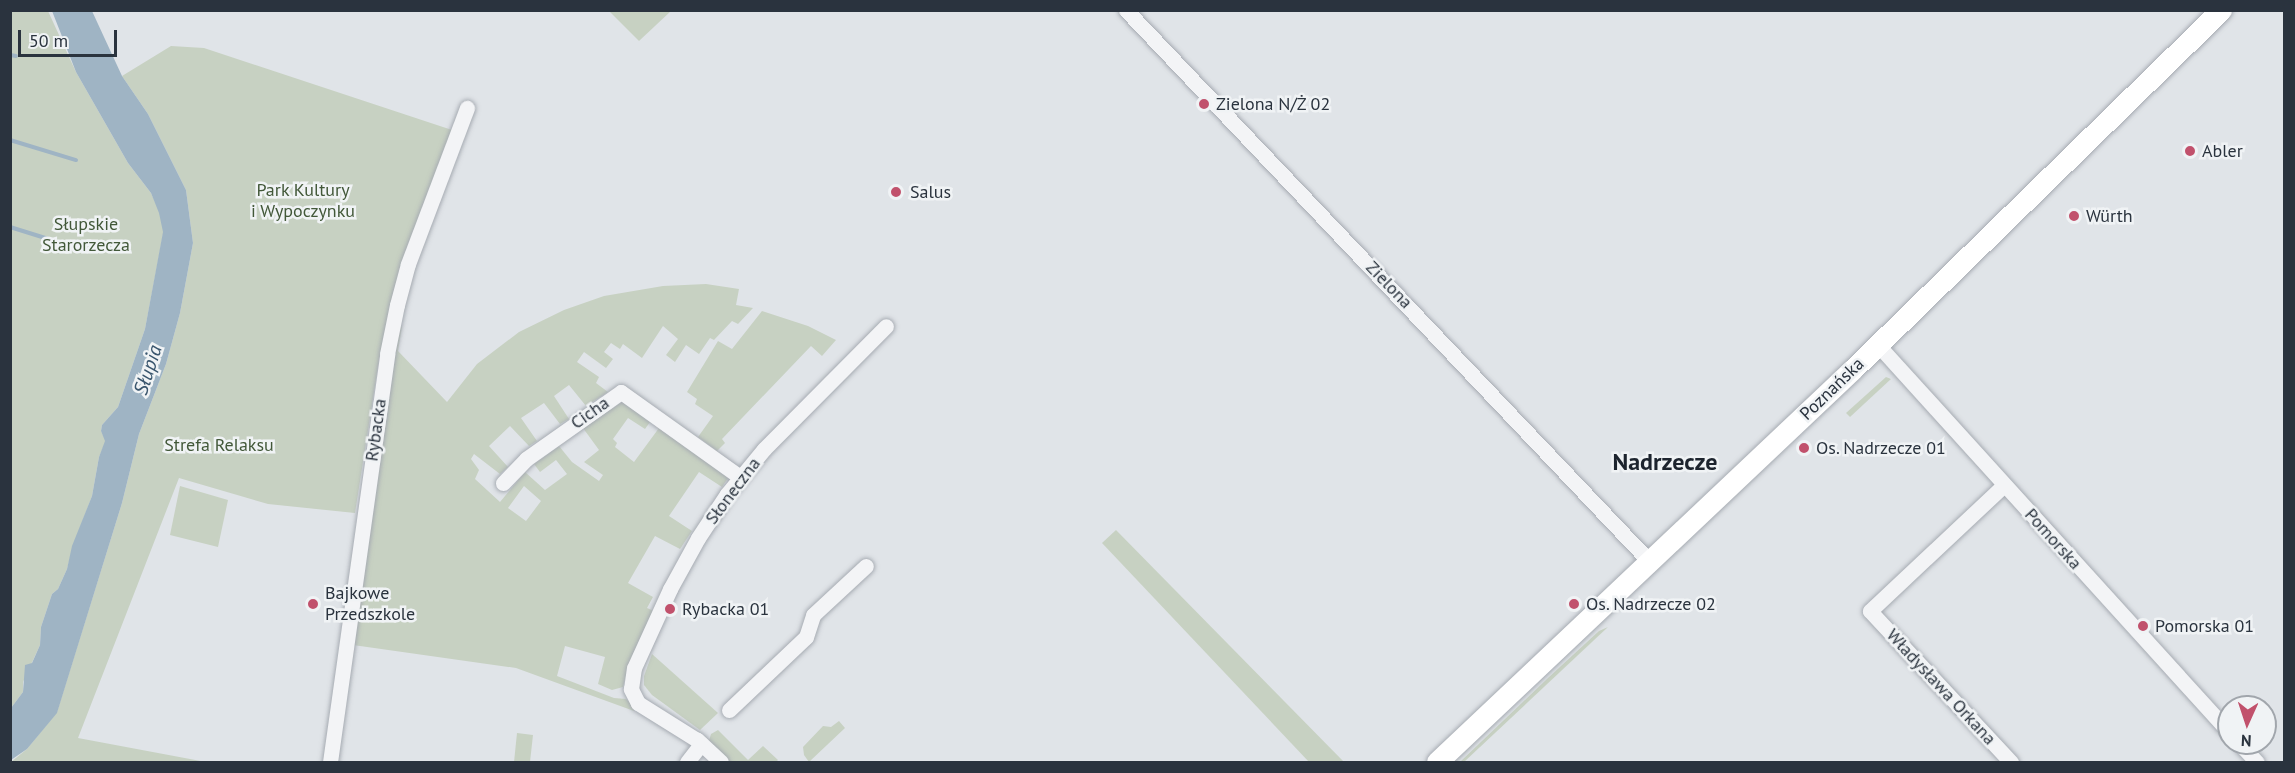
<!DOCTYPE html>
<html>
<head>
<meta charset="utf-8">
<style>
  body { margin:0 }
  #map { position:relative; width:2295px; height:773px; overflow:hidden; background:#e0e4e8; font-family:"PT Sans",sans-serif }
  div>[style] { position:absolute }
  [style*='--x'] { left:calc(var(--x)*1px); top:calc(var(--y)*1px); width:calc(var(--w)*1px); rotate:calc(var(--a)*1deg) }
  .green>* { inset:0; background:#c7d1c2 }
  .water>* { inset:0; background:#9fb4c4 }
  .stream>* { height:4px; margin:-2px; padding:0 2px; transform-origin:2px; border-radius:2px; background:#9fb4c4 }
  .roads { filter:drop-shadow(0 0 2px #a6abb2) drop-shadow(0 0 2px #a6abb2) }
  .street>* { height:15px; margin:-7.5px; padding:0 7.5px; transform-origin:7.5px; border-radius:7.5px; background:#f3f4f6 }
  .secondary>* { height:21px; margin:-10.5px; padding:0 10.5px; transform-origin:10.5px; border-radius:10.5px; background:#fff }
  .dots>* { width:16px; height:16px; translate:-50% -50%; box-sizing:border-box; border:3px solid #f0f3f5; border-radius:50% }
  span { translate:-50% -50%; white-space:nowrap; text-align:center; line-height:1.15; -webkit-text-stroke:5px #f0f3f5; paint-order:stroke }
  .poi-label { font-size:18px; color:#2a333e }
  .left { translate:0 -50%; text-align:left }
  .park-label { font-size:18px; color:#425839 }
  .street-label { font-size:18px; color:#2a333e }
  .water-label { font-size:20px; color:#39556d; font-style:italic }
  .district-label { font-size:24px; color:#1d242e; font-weight:700 }
  .frame { position:absolute; inset:0; border:12px solid #2a333e; pointer-events:none }
  .north { position:absolute; left:2217px; top:695px; width:60px; height:60px; box-sizing:border-box; background:#f0f3f5; border:2px solid #a1a6ac; border-radius:50%; rotate:183deg; font-size:16px; font-weight:700; line-height:24px; text-align:center; color:#2a333e }
  .north::after { content:''; display:block; margin:auto; width:21px; height:27px; background:#c1516c; clip-path:polygon(50% 0,100% 100%,50% 72%,0 100%) }
  .scale { position:absolute; left:18px; top:30px; width:99px; height:27px; box-sizing:border-box; border:3px solid #2a333e; border-top:0; padding-left:8px; font-size:18px; line-height:21px; white-space:nowrap; color:#2a333e; -webkit-text-stroke:4px #f0f3f5; paint-order:stroke }
</style>
</head>
<body>
<div id="map">
  <div class="green">
    <div style="clip-path:polygon(11px 11px,48px 11px,76px 72px,128px 163px,151px 193px,165px 224px,145px 329px,118px 407px,102px 425px,101px 431px,106px 441px,99px 457px,92px 496px,73px 546px,67px 569px,58px 589px,52px 594px,41px 627px,40px 645px,23px 682px,23px 692px,11px 708px)"></div>
    <div style="clip-path:polygon(609px 11px,671px 11px,639px 41px)"></div>
    <div style="clip-path:polygon(171px 46px,204px 48px,452px 130px,395px 286px,379px 360px,355px 513px,268px 504px,179px 478px,78px 738px,206px 762px,11px 762px,27px 749px,57px 712px,122px 503px,139px 434px,166px 364px,180px 313px,193px 243px,186px 190px,148px 114px,122px 76px)"></div>
    <div style="clip-path:polygon(evenodd,706px 284px,739px 289px,736px 305px,753px 308px,738px 324px,732px 321px,714px 340px,710px 338px,699px 354px,686px 345px,675px 362px,666px 355px,678px 339px,663px 326px,642px 358px,623px 344px,620px 349px,611px 343px,604px 352px,613px 359px,606px 368px,584px 352px,577px 362px,599px 377px,596px 383px,608px 392px,586px 406px,569px 385px,554px 396px,569px 419px,560px 424px,544px 403px,521px 418px,537px 441px,529px 446px,510px 426px,489px 446px,508px 467px,500px 474px,474px 454px,471px 459px,479px 470px,475px 479px,500px 502px,525px 472px,545px 490px,567px 474px,556px 460px,540px 472px,534px 464px,559px 446px,572px 462px,599px 481px,603px 475px,584px 462px,599px 450px,583px 428px,622px 402px,650px 422px,645px 429px,628px 418px,613px 439px,617px 443px,615px 447px,634px 462px,659px 428px,728px 478px,722px 487px,699px 472px,669px 516px,692px 531px,680px 549px,655px 536px,628px 583px,653px 597px,647px 608px,654px 611px,628px 667px,623px 687px,612px 690px,598px 684px,605px 657px,565px 646px,557px 676px,614px 698px,626px 699px,635px 707px,634px 711px,516px 668px,353px 645px,399px 330px,402px 326px,398px 351px,447px 402px,477px 364px,519px 332px,564px 310px,604px 296px,663px 286px,706px 284px,524px 486px,541px 501px,526px 521px,508px 508px,524px 486px)"></div>
    <div style="clip-path:polygon(762px 311px,808px 326px,836px 340px,822px 356px,811px 346px,722px 439px,725px 443px,717px 451px,698px 437px,713px 416px,695px 404px,697px 399px,687px 392px,718px 341px,732px 349px)"></div>
    <div style="clip-path:polygon(1886px 377px,1891px 379px,1850px 417px,1846px 413px)"></div>
    <div style="clip-path:polygon(180px 486px,228px 500px,218px 547px,170px 535px)"></div>
    <div style="clip-path:polygon(1116px 530px,1344px 762px,1309px 762px,1102px 543px)"></div>
    <div style="clip-path:polygon(1608px 627px,1464px 762px,1460px 762px,1548px 678px,1599px 631px)"></div>
    <div style="clip-path:polygon(652px 654px,718px 713px,700px 730px,652px 695px,644px 685px,644px 676px)"></div>
    <div style="clip-path:polygon(839px 721px,845px 728px,809px 762px,804px 755px,803px 747px,823px 726px,831px 727px)"></div>
    <div style="clip-path:polygon(718px 730px,748px 760px,763px 746px,778px 760px,776px 762px,730px 762px,709px 741px,711px 734px)"></div>
    <div style="clip-path:polygon(517px 733px,533px 735px,530px 762px,514px 762px)"></div>
  </div>
  <div class="water">
    <div style="clip-path:polygon(52px 11px,92px 11px,122px 76px,148px 114px,186px 190px,193px 243px,180px 313px,166px 364px,139px 434px,122px 503px,57px 713px,27px 749px,11px 760px,11px 708px,23px 692px,25px 665px,32px 663px,40px 645px,41px 627px,52px 594px,58px 589px,67px 569px,72px 546px,92px 496px,99px 457px,105px 441px,101px 431px,102px 425px,118px 407px,145px 329px,163px 232px,159px 213px,151px 193px,128px 163px,76px 72px)"></div>
  </div>
  <div class="stream">
    <div style="--x:10;--y:55;--w:6;--a:9"></div>
    <div style="--x:10;--y:140;--w:69;--a:16.9"></div>
    <div style="--x:10;--y:227;--w:47;--a:17.3"></div>
  </div>
  <div class="roads">
    <div class="street">
      <div style="--x:1126;--y:10;--w:761;--a:46.49"></div>
      <div style="--x:1878;--y:345;--w:522;--a:47.79"></div>
      <div style="--x:503;--y:483;--w:33;--a:-46"></div>
      <div style="--x:526;--y:459;--w:116;--a:-35.2"></div>
      <div style="--x:621;--y:392;--w:146;--a:35.5"></div>
      <div style="--x:2004;--y:485;--w:184;--a:136.8"></div>
      <div style="--x:1870;--y:611;--w:207;--a:47"></div>
      <div style="--x:729;--y:710;--w:106;--a:-43.5"></div>
      <div style="--x:806;--y:637;--w:23;--a:-72"></div>
      <div style="--x:813;--y:615;--w:72;--a:-42.8"></div>
      <div style="--x:2239;--y:743;--w:26;--a:47"></div>
      <div style="--x:330;--y:762;--w:412;--a:-82"></div>
      <div style="--x:387;--y:354;--w:50;--a:-78.5"></div>
      <div style="--x:397;--y:305;--w:42;--a:-75"></div>
      <div style="--x:408;--y:264;--w:167;--a:-69.3"></div>
      <div style="--x:687;--y:762;--w:23;--a:-52"></div>
      <div style="--x:721;--y:762;--w:33;--a:-137"></div>
      <div style="--x:697;--y:740;--w:70;--a:-147.9"></div>
      <div style="--x:638;--y:703;--w:16;--a:-117"></div>
      <div style="--x:631;--y:689;--w:21;--a:-82"></div>
      <div style="--x:634;--y:668;--w:87;--a:-65.5"></div>
      <div style="--x:670;--y:589;--w:58;--a:-61.2"></div>
      <div style="--x:698;--y:538;--w:53;--a:-56.6"></div>
      <div style="--x:727;--y:494;--w:58;--a:-50.6"></div>
      <div style="--x:764;--y:449;--w:173;--a:-45.2"></div>
    </div>
    <div class="secondary">
      <div style="--x:1437;--y:762;--w:572;--a:-43.37"></div>
      <div style="--x:1853;--y:369;--w:514;--a:-44.29"></div>
    </div>
  </div>
  <div class="dots">
    <div style="left:1204px;top:104px;background:#c1516c"></div>
    <div style="left:2190px;top:151px;background:#c1516c"></div>
    <div style="left:896px;top:192px;background:#c1516c"></div>
    <div style="left:2074px;top:216px;background:#c1516c"></div>
    <div style="left:1804px;top:448px;background:#c1516c"></div>
    <div style="left:313px;top:604px;background:#c1516c"></div>
    <div style="left:1574px;top:604px;background:#c1516c"></div>
    <div style="left:670px;top:609px;background:#c1516c"></div>
    <div style="left:2143px;top:626px;background:#c1516c"></div>
  </div>
  <div class="poi-label">
    <span class="left" style="left:1216px;top:104px">Zielona N/Ż 02</span>
    <span class="left" style="left:2202px;top:151px">Abler</span>
    <span class="left" style="left:910px;top:192px">Salus</span>
    <span class="left" style="left:2086px;top:216px">Würth</span>
    <span class="left" style="left:1816px;top:448px">Os. Nadrzecze 01</span>
    <span class="left" style="left:325px;top:604px">Bajkowe<br>Przedszkole</span>
    <span class="left" style="left:1586px;top:604px">Os. Nadrzecze 02</span>
    <span class="left" style="left:682px;top:609px">Rybacka 01</span>
    <span class="left" style="left:2155px;top:626px">Pomorska 01</span>
  </div>
  <div class="park-label">
    <span style="left:303px;top:201px">Park Kultury<br>i Wypoczynku</span>
    <span style="left:86px;top:235px">Słupskie<br>Starorzecza</span>
    <span style="left:219px;top:445px">Strefa Relaksu</span>
  </div>
  <div class="street-label">
    <span style="left:1389px;top:285px;rotate:46deg">Zielona</span>
    <span style="left:1832px;top:389px;rotate:-44deg">Poznańska</span>
    <span style="left:590px;top:413px;rotate:-35deg">Cicha</span>
    <span style="left:376px;top:430px;rotate:-82deg">Rybacka</span>
    <span style="left:733px;top:491px;rotate:-53deg">Słoneczna</span>
    <span style="left:2053px;top:539px;rotate:48deg">Pomorska</span>
    <span style="left:1941px;top:687px;rotate:47deg">Władysława Orkana</span>
  </div>
  <div class="water-label">
    <span style="left:148px;top:370px;rotate:-72deg">Słupia</span>
  </div>
  <div class="district-label">
    <span style="left:1665px;top:462px">Nadrzecze</span>
  </div>
  <div class="frame"></div>
  <div class="north">N</div>
  <div class="scale">50 m</div>
</div>
</body>
</html>
